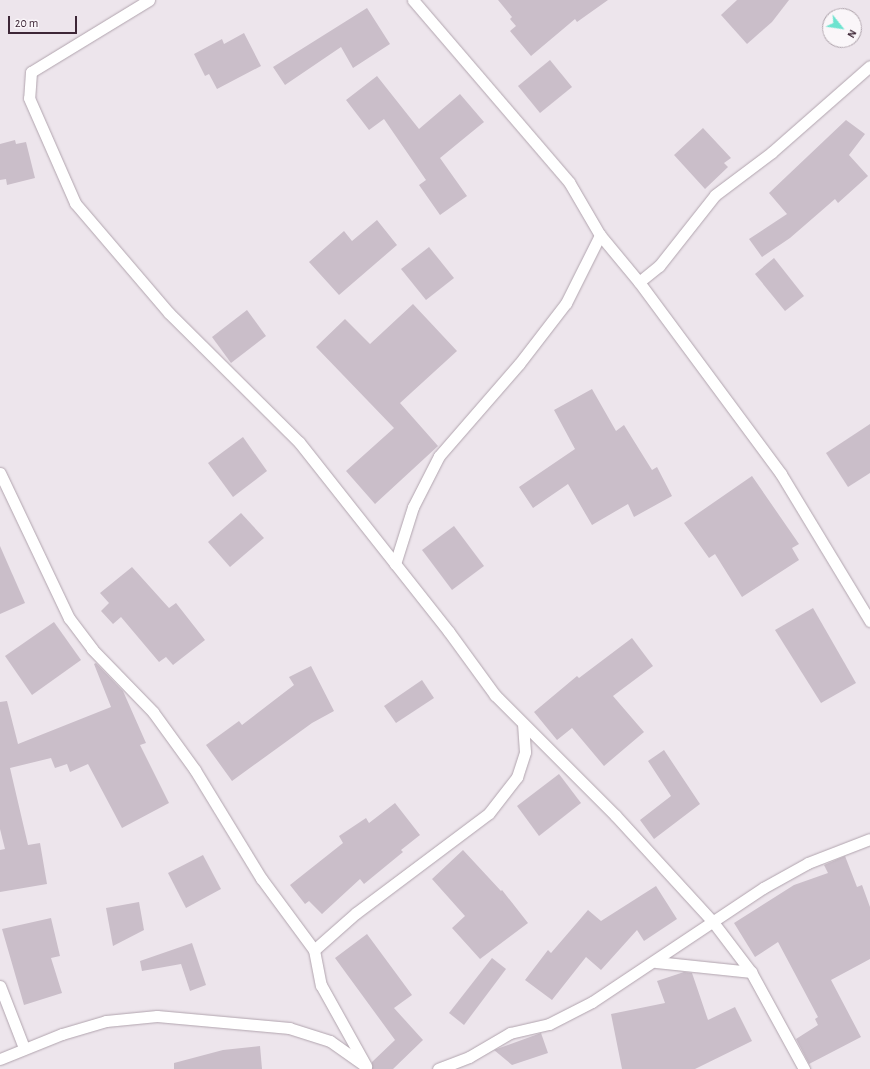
<!DOCTYPE html>
<html>
<head>
<meta charset="utf-8">
<style>
  body { margin:0 }
  #map { position:relative; width:870px; height:1069px; overflow:hidden; background:#ede5ec; font-family:"Alegreya Sans",sans-serif }
  div>[style] { position:absolute }
  [style*='--x'] { left:calc(var(--x)*1px); top:calc(var(--y)*1px); width:calc(var(--w)*1px); rotate:calc(var(--a)*1deg) }
  .building>* { inset:0; background:#cabec9 }
  .roads { filter:drop-shadow(0 0 1px #b1a4ae) drop-shadow(0 0 1px #b1a4ae) }
  .minor>* { height:11px; margin:-5.5px; padding:0 5.5px; transform-origin:5.5px; border-radius:5.5px; background:#fff }
  span { translate:-50% -50%; white-space:nowrap; text-align:center; line-height:1.15; -webkit-text-stroke:3px #faf6f9; paint-order:stroke }
  .north { position:absolute; left:822px; top:8px; width:40px; height:40px; box-sizing:border-box; background:#faf6f9; border:1px solid #aea3ab; border-radius:50%; rotate:120deg; font-size:11px; font-weight:700; line-height:16px; text-align:center; color:#3d2636 }
  .north::after { content:''; display:block; margin:auto; width:14px; height:18px; background:#6de3cf; clip-path:polygon(50% 0,100% 100%,50% 72%,0 100%) }
  .scale { position:absolute; left:8px; top:16px; width:69px; height:18px; box-sizing:border-box; border:2px solid #3d2636; border-top:0; padding-left:5px; font-size:12px; line-height:14px; white-space:nowrap; color:#3d2636; -webkit-text-stroke:3px #faf6f9; paint-order:stroke }
</style>
</head>
<body>
<div id="map">
  <div class="building">
    <div style="clip-path:polygon(498px 0,608px 0,577px 22px,575px 19px,531px 56px,510px 31px,516px 26px,510px 19px,512px 17px)"></div>
    <div style="clip-path:polygon(737px 0,789px 0,772px 22px,747px 44px,721px 15px)"></div>
    <div style="clip-path:polygon(367px 8px,390px 44px,353px 68px,341px 47px,285px 85px,273px 67px)"></div>
    <div style="clip-path:polygon(244px 33px,261px 66px,217px 89px,209px 74px,205px 76px,194px 54px,222px 39px,224px 44px)"></div>
    <div style="clip-path:polygon(550px 60px,572px 87px,540px 113px,518px 86px)"></div>
    <div style="clip-path:polygon(377px 76px,419px 129px,460px 94px,484px 122px,440px 158px,467px 196px,440px 215px,419px 185px,426px 180px,384px 119px,369px 130px,346px 100px)"></div>
    <div style="clip-path:polygon(846px 120px,865px 134px,849px 155px,868px 176px,838px 203px,835px 199px,790px 238px,762px 257px,749px 239px,787px 214px,769px 193px)"></div>
    <div style="clip-path:polygon(703px 128px,731px 158px,724px 163px,728px 167px,705px 189px,674px 155px)"></div>
    <div style="clip-path:polygon(15px 140px,16px 144px,26px 142px,35px 178px,7px 185px,6px 179px,0 180px,0 144px)"></div>
    <div style="clip-path:polygon(377px 220px,397px 245px,339px 295px,309px 262px,344px 231px,352px 241px)"></div>
    <div style="clip-path:polygon(429px 247px,454px 278px,426px 300px,401px 269px)"></div>
    <div style="clip-path:polygon(774px 258px,804px 296px,785px 311px,755px 274px)"></div>
    <div style="clip-path:polygon(413px 304px,457px 351px,400px 403px,438px 446px,375px 504px,346px 471px,394px 428px,316px 347px,345px 319px,370px 344px)"></div>
    <div style="clip-path:polygon(247px 310px,266px 336px,231px 363px,212px 337px)"></div>
    <div style="clip-path:polygon(592px 389px,616px 431px,624px 425px,652px 470px,657px 467px,672px 496px,634px 517px,628px 504px,592px 525px,568px 484px,533px 508px,519px 487px,575px 449px,554px 410px)"></div>
    <div style="clip-path:polygon(870px 424px,870px 473px,848px 487px,826px 453px)"></div>
    <div style="clip-path:polygon(243px 437px,267px 471px,233px 497px,208px 463px)"></div>
    <div style="clip-path:polygon(752px 476px,799px 544px,792px 548px,799px 560px,742px 597px,715px 554px,709px 558px,684px 523px)"></div>
    <div style="clip-path:polygon(241px 513px,264px 538px,230px 567px,208px 542px)"></div>
    <div style="clip-path:polygon(454px 526px,484px 566px,452px 590px,422px 550px)"></div>
    <div style="clip-path:polygon(0 546px,25px 603px,0 614px)"></div>
    <div style="clip-path:polygon(132px 567px,169px 608px,176px 603px,205px 640px,173px 665px,166px 657px,159px 662px,121px 617px,113px 624px,101px 611px,109px 603px,100px 593px)"></div>
    <div style="clip-path:polygon(813px 608px,856px 683px,821px 703px,775px 630px)"></div>
    <div style="clip-path:polygon(54px 622px,81px 660px,32px 695px,5px 656px)"></div>
    <div style="clip-path:polygon(632px 638px,653px 666px,613px 696px,644px 732px,604px 766px,572px 728px,557px 740px,534px 712px,577px 676px,579px 678px)"></div>
    <div style="clip-path:polygon(96px 663px,123px 691px,146px 743px,140px 745px,169px 803px,122px 828px,88px 764px,70px 772px,67px 764px,55px 768px,51px 758px,10px 768px,28px 845px,40px 843px,47px 884px,0 892px,0 850px,5px 849px,0 829px,0 702px,7px 701px,18px 744px,111px 707px,94px 664px)"></div>
    <div style="clip-path:polygon(311px 666px,334px 711px,312px 723px,232px 781px,206px 745px,239px 721px,242px 725px,294px 685px,289px 677px)"></div>
    <div style="clip-path:polygon(422px 680px,434px 698px,396px 723px,384px 706px)"></div>
    <div style="clip-path:polygon(664px 750px,700px 804px,654px 839px,640px 820px,671px 796px,648px 761px)"></div>
    <div style="clip-path:polygon(559px 774px,581px 803px,539px 836px,517px 806px)"></div>
    <div style="clip-path:polygon(395px 803px,420px 835px,401px 850px,403px 852px,364px 884px,360px 879px,322px 914px,309px 901px,305px 904px,290px 885px,343px 843px,339px 836px,366px 818px,369px 823px)"></div>
    <div style="clip-path:polygon(463px 850px,501px 891px,502px 890px,528px 923px,480px 959px,452px 928px,465px 916px,432px 879px)"></div>
    <div style="clip-path:polygon(203px 855px,221px 889px,186px 908px,168px 873px)"></div>
    <div style="clip-path:polygon(845px 856px,857px 887px,862px 885px,870px 907px,870px 959px,831px 980px,861px 1037px,809px 1064px,796px 1039px,818px 1025px,815px 1019px,818px 1017px,778px 942px,755px 957px,734px 923px,794px 885px,828px 873px,824px 865px)"></div>
    <div style="clip-path:polygon(656px 886px,677px 919px,644px 941px,637px 930px,601px 970px,586px 957px,552px 1000px,525px 980px,548px 950px,551px 953px,588px 910px,601px 921px)"></div>
    <div style="clip-path:polygon(139px 902px,144px 930px,113px 946px,106px 908px)"></div>
    <div style="clip-path:polygon(51px 918px,60px 956px,51px 958px,62px 993px,24px 1005px,2px 929px)"></div>
    <div style="clip-path:polygon(367px 934px,412px 995px,394px 1008px,423px 1040px,393px 1069px,372px 1069px,372px 1062px,395px 1040px,335px 958px)"></div>
    <div style="clip-path:polygon(192px 943px,206px 985px,190px 991px,181px 964px,142px 971px,140px 961px)"></div>
    <div style="clip-path:polygon(492px 958px,506px 969px,464px 1025px,449px 1013px)"></div>
    <div style="clip-path:polygon(684px 972px,692px 973px,708px 1020px,735px 1007px,752px 1041px,695px 1069px,622px 1069px,611px 1014px,665px 1003px,657px 981px)"></div>
    <div style="clip-path:polygon(541px 1033px,548px 1053px,512px 1065px,494px 1050px)"></div>
    <div style="clip-path:polygon(260px 1046px,262px 1069px,174px 1069px,174px 1063px,223px 1050px)"></div>
  </div>
  <div class="roads">
    <div class="minor">
      <div style="--x:149;--y:0;--w:138;--a:148.6"></div>
      <div style="--x:31;--y:72;--w:26;--a:94"></div>
      <div style="--x:29;--y:98;--w:115;--a:66.3"></div>
      <div style="--x:75;--y:203;--w:145;--a:49.5"></div>
      <div style="--x:169;--y:313;--w:183;--a:44.8"></div>
      <div style="--x:299;--y:442;--w:242;--a:51.7"></div>
      <div style="--x:449;--y:632;--w:78;--a:53.9"></div>
      <div style="--x:495;--y:695;--w:170;--a:45"></div>
      <div style="--x:615;--y:815;--w:145;--a:47.5"></div>
      <div style="--x:713;--y:922;--w:63;--a:52.8"></div>
      <div style="--x:751;--y:972;--w:111;--a:61.3"></div>
      <div style="--x:413;--y:0;--w:240;--a:49.4"></div>
      <div style="--x:569;--y:182;--w:61;--a:59.7"></div>
      <div style="--x:600;--y:235;--w:61;--a:50.3"></div>
      <div style="--x:639;--y:282;--w:239;--a:53.5"></div>
      <div style="--x:781;--y:474;--w:172;--a:58.8"></div>
      <div style="--x:639;--y:282;--w:26;--a:-39"></div>
      <div style="--x:659;--y:266;--w:90;--a:-51.7"></div>
      <div style="--x:715;--y:195;--w:71;--a:-37"></div>
      <div style="--x:772;--y:152;--w:130;--a:-41.3"></div>
      <div style="--x:0;--y:473;--w:161;--a:64.6"></div>
      <div style="--x:69;--y:618;--w:39;--a:53"></div>
      <div style="--x:92;--y:649;--w:88;--a:45.9"></div>
      <div style="--x:153;--y:712;--w:72;--a:54.1"></div>
      <div style="--x:195;--y:770;--w:127;--a:58.6"></div>
      <div style="--x:261;--y:878;--w:89;--a:53.6"></div>
      <div style="--x:314;--y:950;--w:36;--a:79"></div>
      <div style="--x:321;--y:985;--w:93;--a:60.9"></div>
      <div style="--x:395;--y:564;--w:60;--a:-72.5"></div>
      <div style="--x:413;--y:507;--w:57;--a:-63"></div>
      <div style="--x:439;--y:456;--w:122;--a:-49"></div>
      <div style="--x:519;--y:364;--w:77;--a:-52.4"></div>
      <div style="--x:566;--y:303;--w:76;--a:-63.4"></div>
      <div style="--x:314;--y:950;--w:56;--a:-41.4"></div>
      <div style="--x:356;--y:913;--w:166;--a:-36.9"></div>
      <div style="--x:489;--y:813;--w:46;--a:-52.1"></div>
      <div style="--x:517;--y:777;--w:26;--a:-72"></div>
      <div style="--x:525;--y:752;--w:28;--a:-94"></div>
      <div style="--x:656;--y:962;--w:96;--a:6"></div>
      <div style="--x:0;--y:986;--w:66;--a:68.8"></div>
      <div style="--x:0;--y:1059;--w:67;--a:-22"></div>
      <div style="--x:62;--y:1034;--w:46;--a:-16.5"></div>
      <div style="--x:106;--y:1021;--w:51;--a:-5.6"></div>
      <div style="--x:157;--y:1016;--w:133;--a:5.2"></div>
      <div style="--x:289;--y:1028;--w:43;--a:17.6"></div>
      <div style="--x:330;--y:1041;--w:42;--a:35.2"></div>
      <div style="--x:438;--y:1069;--w:33;--a:-21"></div>
      <div style="--x:469;--y:1057;--w:48;--a:-30.3"></div>
      <div style="--x:510;--y:1033;--w:40;--a:-13"></div>
      <div style="--x:549;--y:1024;--w:48;--a:-27.1"></div>
      <div style="--x:592;--y:1002;--w:206;--a:-33.7"></div>
      <div style="--x:763;--y:888;--w:51;--a:-29.1"></div>
      <div style="--x:808;--y:863;--w:66;--a:-21.2"></div>
    </div>
  </div>
  <div class="north">N</div>
  <div class="scale">20 m</div>
</div>
</body>
</html>
